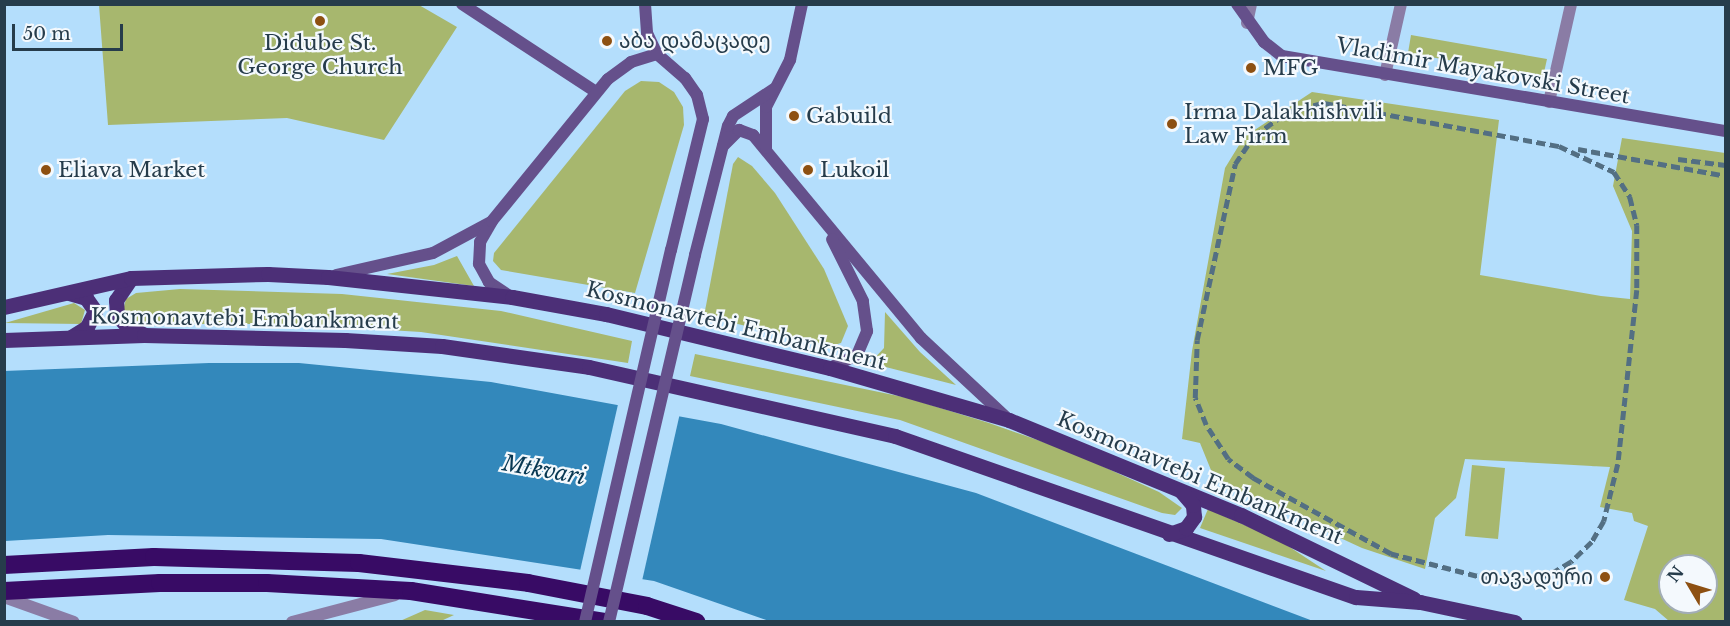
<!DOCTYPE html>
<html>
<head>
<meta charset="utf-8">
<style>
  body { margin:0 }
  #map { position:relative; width:1730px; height:626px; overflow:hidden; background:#b4defc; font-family:"Libre Baskerville","Noto Sans Georgian",serif }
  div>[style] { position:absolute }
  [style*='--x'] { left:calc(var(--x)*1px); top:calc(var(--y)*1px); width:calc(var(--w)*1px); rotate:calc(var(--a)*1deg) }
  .green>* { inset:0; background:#a7b76e }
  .water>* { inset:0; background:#38b }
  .pier>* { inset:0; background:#b4defc }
  .street>* { height:12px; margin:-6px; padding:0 6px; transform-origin:6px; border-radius:6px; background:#8a7ca5 }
  .secondary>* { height:12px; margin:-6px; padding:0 6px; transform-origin:6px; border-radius:6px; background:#65508b }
  .primary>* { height:15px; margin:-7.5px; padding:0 7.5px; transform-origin:7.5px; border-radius:7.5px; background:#4c2f77 }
  .highway>* { height:18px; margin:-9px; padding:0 9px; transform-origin:9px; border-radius:9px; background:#380b65 }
  .rail>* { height:4.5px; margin-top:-2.25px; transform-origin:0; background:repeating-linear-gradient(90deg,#536f83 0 9px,transparent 0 13.5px) }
  .secondary-bridge>* { height:12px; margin:-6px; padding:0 6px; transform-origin:6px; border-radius:6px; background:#65508b }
  .dots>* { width:16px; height:16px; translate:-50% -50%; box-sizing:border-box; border:3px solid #f4f9fd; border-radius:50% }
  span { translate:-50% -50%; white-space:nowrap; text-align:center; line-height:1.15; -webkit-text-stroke:4.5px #f4f9fd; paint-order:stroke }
  .poi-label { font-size:21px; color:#263c4b }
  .left { translate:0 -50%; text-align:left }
  .right { translate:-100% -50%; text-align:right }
  .street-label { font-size:21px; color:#263c4b }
  .water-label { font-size:22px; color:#093954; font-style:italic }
  .frame { position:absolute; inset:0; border:6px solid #263c4b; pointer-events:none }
  .north { position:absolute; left:1658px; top:554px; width:60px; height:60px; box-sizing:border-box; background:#f4f9fd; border:2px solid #a2adb6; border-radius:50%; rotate:308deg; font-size:16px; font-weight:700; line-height:24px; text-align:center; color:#263c4b }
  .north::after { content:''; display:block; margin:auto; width:21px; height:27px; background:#8d5012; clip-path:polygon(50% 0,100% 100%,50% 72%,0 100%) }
  .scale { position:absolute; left:12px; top:24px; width:111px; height:27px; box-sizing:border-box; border:3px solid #263c4b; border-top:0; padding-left:8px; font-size:18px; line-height:21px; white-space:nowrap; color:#263c4b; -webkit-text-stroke:4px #f4f9fd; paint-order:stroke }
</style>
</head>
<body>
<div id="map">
  <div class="green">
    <div style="clip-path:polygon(99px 5px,419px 5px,457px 27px,384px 140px,287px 118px,108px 125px)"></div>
    <div style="clip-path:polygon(1411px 35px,1547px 59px,1543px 77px,1408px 53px)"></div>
    <div style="clip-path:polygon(641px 81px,659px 82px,674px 92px,683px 107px,684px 125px,635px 293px,501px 270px,493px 261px,494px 253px,625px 91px)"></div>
    <div style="clip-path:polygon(evenodd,1312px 92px,1499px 120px,1480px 275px,1601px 296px,1630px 299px,1632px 231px,1613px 186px,1622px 138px,1725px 153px,1725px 621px,1669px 621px,1655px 609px,1624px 600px,1648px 526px,1634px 521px,1632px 513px,1600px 507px,1610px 467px,1465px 459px,1456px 498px,1435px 518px,1425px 569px,1362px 548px,1215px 480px,1200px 443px,1182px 439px,1192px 351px,1225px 168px,1244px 137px,1312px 92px,1670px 566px,1706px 566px,1706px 602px,1670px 602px,1670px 566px)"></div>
    <div style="clip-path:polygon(738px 157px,752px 166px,775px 193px,824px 269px,848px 326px,841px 343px,831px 346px,704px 316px,733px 164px)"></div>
    <div style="clip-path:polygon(457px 256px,474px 286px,387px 274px,434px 265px)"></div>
    <div style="clip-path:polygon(180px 289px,342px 294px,501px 311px,632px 341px,628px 363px,421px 332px,291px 324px,140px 324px,130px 320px,123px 310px,126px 299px,136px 293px)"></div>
    <div style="clip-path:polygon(74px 303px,85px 310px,81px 324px,5px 323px)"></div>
    <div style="clip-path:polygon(885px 312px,920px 352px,956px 385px,870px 363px,884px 348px)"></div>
    <div style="clip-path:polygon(695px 354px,908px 398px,989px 423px,1069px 451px,1159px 492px,1182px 508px,1175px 515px,1162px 513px,900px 420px,690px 376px)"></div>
    <div style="clip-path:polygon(1472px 465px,1505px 468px,1498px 539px,1465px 536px)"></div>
    <div style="clip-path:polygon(1208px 509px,1279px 540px,1326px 571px,1200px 528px)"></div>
    <div style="clip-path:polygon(425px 610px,454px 615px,441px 621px,400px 621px)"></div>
  </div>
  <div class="water">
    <div style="clip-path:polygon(209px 363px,299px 363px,491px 382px,721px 424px,976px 493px,1313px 621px,769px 621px,654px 581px,381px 539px,108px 535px,5px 541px,4px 371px)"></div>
  </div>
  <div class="pier">
    <div style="clip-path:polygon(619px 400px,680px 413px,642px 581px,580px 571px)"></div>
  </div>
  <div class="street">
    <div style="--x:1247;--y:23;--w:19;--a:-78"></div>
    <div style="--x:1385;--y:75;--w:73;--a:-77.3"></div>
    <div style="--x:1549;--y:102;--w:100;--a:-77.3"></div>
    <div style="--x:4;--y:597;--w:74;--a:19.7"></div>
    <div style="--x:292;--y:622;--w:106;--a:-14.7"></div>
  </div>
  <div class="secondary">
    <div style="--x:462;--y:4;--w:160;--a:33.3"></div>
    <div style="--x:645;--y:4;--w:29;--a:86"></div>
    <div style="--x:647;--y:33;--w:23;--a:65"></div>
    <div style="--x:657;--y:54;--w:37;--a:41"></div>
    <div style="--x:685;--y:78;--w:21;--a:55"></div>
    <div style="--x:697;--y:95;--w:25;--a:76"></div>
    <div style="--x:703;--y:119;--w:135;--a:103.7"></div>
    <div style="--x:1237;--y:4;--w:47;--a:54.6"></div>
    <div style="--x:1264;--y:42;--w:23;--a:38"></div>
    <div style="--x:1282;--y:56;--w:450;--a:9.6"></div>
    <div style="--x:723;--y:146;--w:23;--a:-45"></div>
    <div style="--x:739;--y:130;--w:15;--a:20"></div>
    <div style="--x:753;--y:135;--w:264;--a:50.4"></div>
    <div style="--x:921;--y:338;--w:119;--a:43"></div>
    <div style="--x:766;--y:148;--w:41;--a:-90"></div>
    <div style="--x:766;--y:107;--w:53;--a:-62.9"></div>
    <div style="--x:790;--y:60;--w:57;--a:-77.9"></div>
    <div style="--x:695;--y:255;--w:133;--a:-75.7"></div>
    <div style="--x:728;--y:126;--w:11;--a:-63"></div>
    <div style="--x:733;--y:116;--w:49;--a:-33.4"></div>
    <div style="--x:336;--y:275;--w:99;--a:-12.8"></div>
    <div style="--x:433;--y:253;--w:64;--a:-28.2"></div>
    <div style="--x:511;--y:297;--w:27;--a:-146"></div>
    <div style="--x:489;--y:282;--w:21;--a:-119"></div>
    <div style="--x:479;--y:264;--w:22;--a:-87"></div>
    <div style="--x:480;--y:242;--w:24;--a:-60"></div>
    <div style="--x:492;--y:221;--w:183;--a:-50.8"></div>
    <div style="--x:608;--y:79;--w:29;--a:-36"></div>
    <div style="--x:631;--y:62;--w:27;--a:-17"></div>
    <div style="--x:830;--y:368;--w:30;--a:-26"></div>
    <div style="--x:857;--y:355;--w:26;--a:-67"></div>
    <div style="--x:867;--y:331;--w:30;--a:-98"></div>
    <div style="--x:863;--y:301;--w:69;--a:-116.6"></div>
  </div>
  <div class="primary">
    <div style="--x:131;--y:278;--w:27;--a:124"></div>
    <div style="--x:116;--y:300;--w:15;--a:86"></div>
    <div style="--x:117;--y:315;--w:15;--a:48"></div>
    <div style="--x:127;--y:326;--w:18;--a:27"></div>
    <div style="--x:69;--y:293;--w:18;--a:16"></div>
    <div style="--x:86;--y:298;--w:16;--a:55"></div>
    <div style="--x:95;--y:311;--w:18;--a:117"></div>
    <div style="--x:87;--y:327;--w:19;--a:148"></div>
    <div style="--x:4;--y:307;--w:130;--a:-12.9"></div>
    <div style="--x:131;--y:278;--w:137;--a:-1.7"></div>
    <div style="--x:268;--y:274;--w:60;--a:2.9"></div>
    <div style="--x:328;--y:277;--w:185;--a:6.2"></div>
    <div style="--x:512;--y:297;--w:96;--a:10.3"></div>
    <div style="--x:606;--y:314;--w:230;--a:13.6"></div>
    <div style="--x:830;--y:368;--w:186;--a:16.2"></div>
    <div style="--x:1009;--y:420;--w:251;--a:22.3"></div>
    <div style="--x:1241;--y:515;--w:192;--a:25.9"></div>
    <div style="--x:4;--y:340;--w:140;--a:-2"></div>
    <div style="--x:144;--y:335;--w:201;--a:1.4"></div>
    <div style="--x:345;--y:340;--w:97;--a:3.5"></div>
    <div style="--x:442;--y:346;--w:148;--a:8.1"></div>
    <div style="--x:589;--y:367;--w:314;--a:12.7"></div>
    <div style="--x:895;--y:436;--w:488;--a:19.3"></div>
    <div style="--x:1356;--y:597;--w:64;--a:4.5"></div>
    <div style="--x:1420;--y:602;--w:97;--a:11.9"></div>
    <div style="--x:1169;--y:534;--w:18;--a:-19"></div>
    <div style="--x:1186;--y:528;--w:14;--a:-54"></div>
    <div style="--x:1194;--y:517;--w:12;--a:-95"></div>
    <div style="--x:1193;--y:505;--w:18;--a:-131"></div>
  </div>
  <div class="highway">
    <div style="--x:4;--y:565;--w:150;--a:-3.1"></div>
    <div style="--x:154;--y:557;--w:205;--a:1.7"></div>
    <div style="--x:359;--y:563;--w:170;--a:6.7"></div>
    <div style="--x:528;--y:583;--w:121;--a:10.9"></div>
    <div style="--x:647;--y:606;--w:52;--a:18.1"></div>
    <div style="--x:4;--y:591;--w:156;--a:-2.9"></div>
    <div style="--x:160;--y:583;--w:107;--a:0"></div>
    <div style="--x:267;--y:583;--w:144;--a:3.2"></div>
    <div style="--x:411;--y:591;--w:196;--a:9.1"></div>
  </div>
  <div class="rail">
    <div style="--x:1324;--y:103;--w:239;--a:10.4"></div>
    <div style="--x:1559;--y:146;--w:61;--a:25.3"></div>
    <div style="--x:1614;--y:172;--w:30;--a:57"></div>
    <div style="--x:1630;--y:197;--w:29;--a:76"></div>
    <div style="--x:1637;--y:225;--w:65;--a:90"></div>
    <div style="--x:1637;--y:290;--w:175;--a:96.2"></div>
    <div style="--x:1618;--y:464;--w:59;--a:103.8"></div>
    <div style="--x:1604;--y:521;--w:24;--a:120"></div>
    <div style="--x:1592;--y:542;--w:29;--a:136"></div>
    <div style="--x:1571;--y:562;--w:23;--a:149"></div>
    <div style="--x:1551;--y:574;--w:22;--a:162"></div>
    <div style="--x:1530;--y:581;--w:27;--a:176"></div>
    <div style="--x:1503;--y:583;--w:116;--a:-165.5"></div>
    <div style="--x:1391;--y:554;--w:158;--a:-151.2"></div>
    <div style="--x:1253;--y:478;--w:31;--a:-143"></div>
    <div style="--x:1228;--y:459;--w:40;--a:-122.9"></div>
    <div style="--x:1206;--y:425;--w:29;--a:-112"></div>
    <div style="--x:1195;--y:398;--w:58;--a:-88"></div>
    <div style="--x:1197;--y:340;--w:180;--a:-77.8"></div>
    <div style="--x:1235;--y:164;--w:34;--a:-56"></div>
    <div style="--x:1254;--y:136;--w:41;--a:-36"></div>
    <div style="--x:1287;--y:112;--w:38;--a:-14"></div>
    <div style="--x:1578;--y:149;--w:150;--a:10.3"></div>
    <div style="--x:1678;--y:159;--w:48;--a:7.1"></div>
  </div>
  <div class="secondary-bridge">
    <div style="--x:585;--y:622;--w:382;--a:-77"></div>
    <div style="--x:609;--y:622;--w:377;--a:-76.8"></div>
  </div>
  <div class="dots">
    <div style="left:320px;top:21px;background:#8d5012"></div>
    <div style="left:607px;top:41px;background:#8d5012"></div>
    <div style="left:1251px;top:68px;background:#8d5012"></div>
    <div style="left:794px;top:116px;background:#8d5012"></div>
    <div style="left:1172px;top:124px;background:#8d5012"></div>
    <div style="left:46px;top:170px;background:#8d5012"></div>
    <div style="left:808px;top:170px;background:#8d5012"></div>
    <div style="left:1605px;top:577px;background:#8d5012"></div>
  </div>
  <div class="poi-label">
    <span class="left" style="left:619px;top:41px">აბა დამაცადე</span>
    <span style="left:320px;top:55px">Didube St.<br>George Church</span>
    <span class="left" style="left:1263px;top:68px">MFG</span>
    <span class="left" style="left:1184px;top:124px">Irma Dalakhishvili<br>Law Firm</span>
    <span class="left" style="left:806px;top:116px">Gabuild</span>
    <span class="left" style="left:58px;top:170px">Eliava Market</span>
    <span class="left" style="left:820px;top:170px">Lukoil</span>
    <span class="right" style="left:1593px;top:577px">თავადური</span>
  </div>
  <div class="street-label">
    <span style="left:1483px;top:71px;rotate:10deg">Vladimir Mayakovski Street</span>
    <span style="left:245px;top:319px;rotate:1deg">Kosmonavtebi Embankment</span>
    <span style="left:736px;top:326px;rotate:14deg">Kosmonavtebi Embankment</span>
    <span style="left:1200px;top:478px;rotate:23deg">Kosmonavtebi Embankment</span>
  </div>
  <div class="water-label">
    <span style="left:544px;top:470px;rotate:10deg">Mtkvari</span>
  </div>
  <div class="frame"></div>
  <div class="north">N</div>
  <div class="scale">50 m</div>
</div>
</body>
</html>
